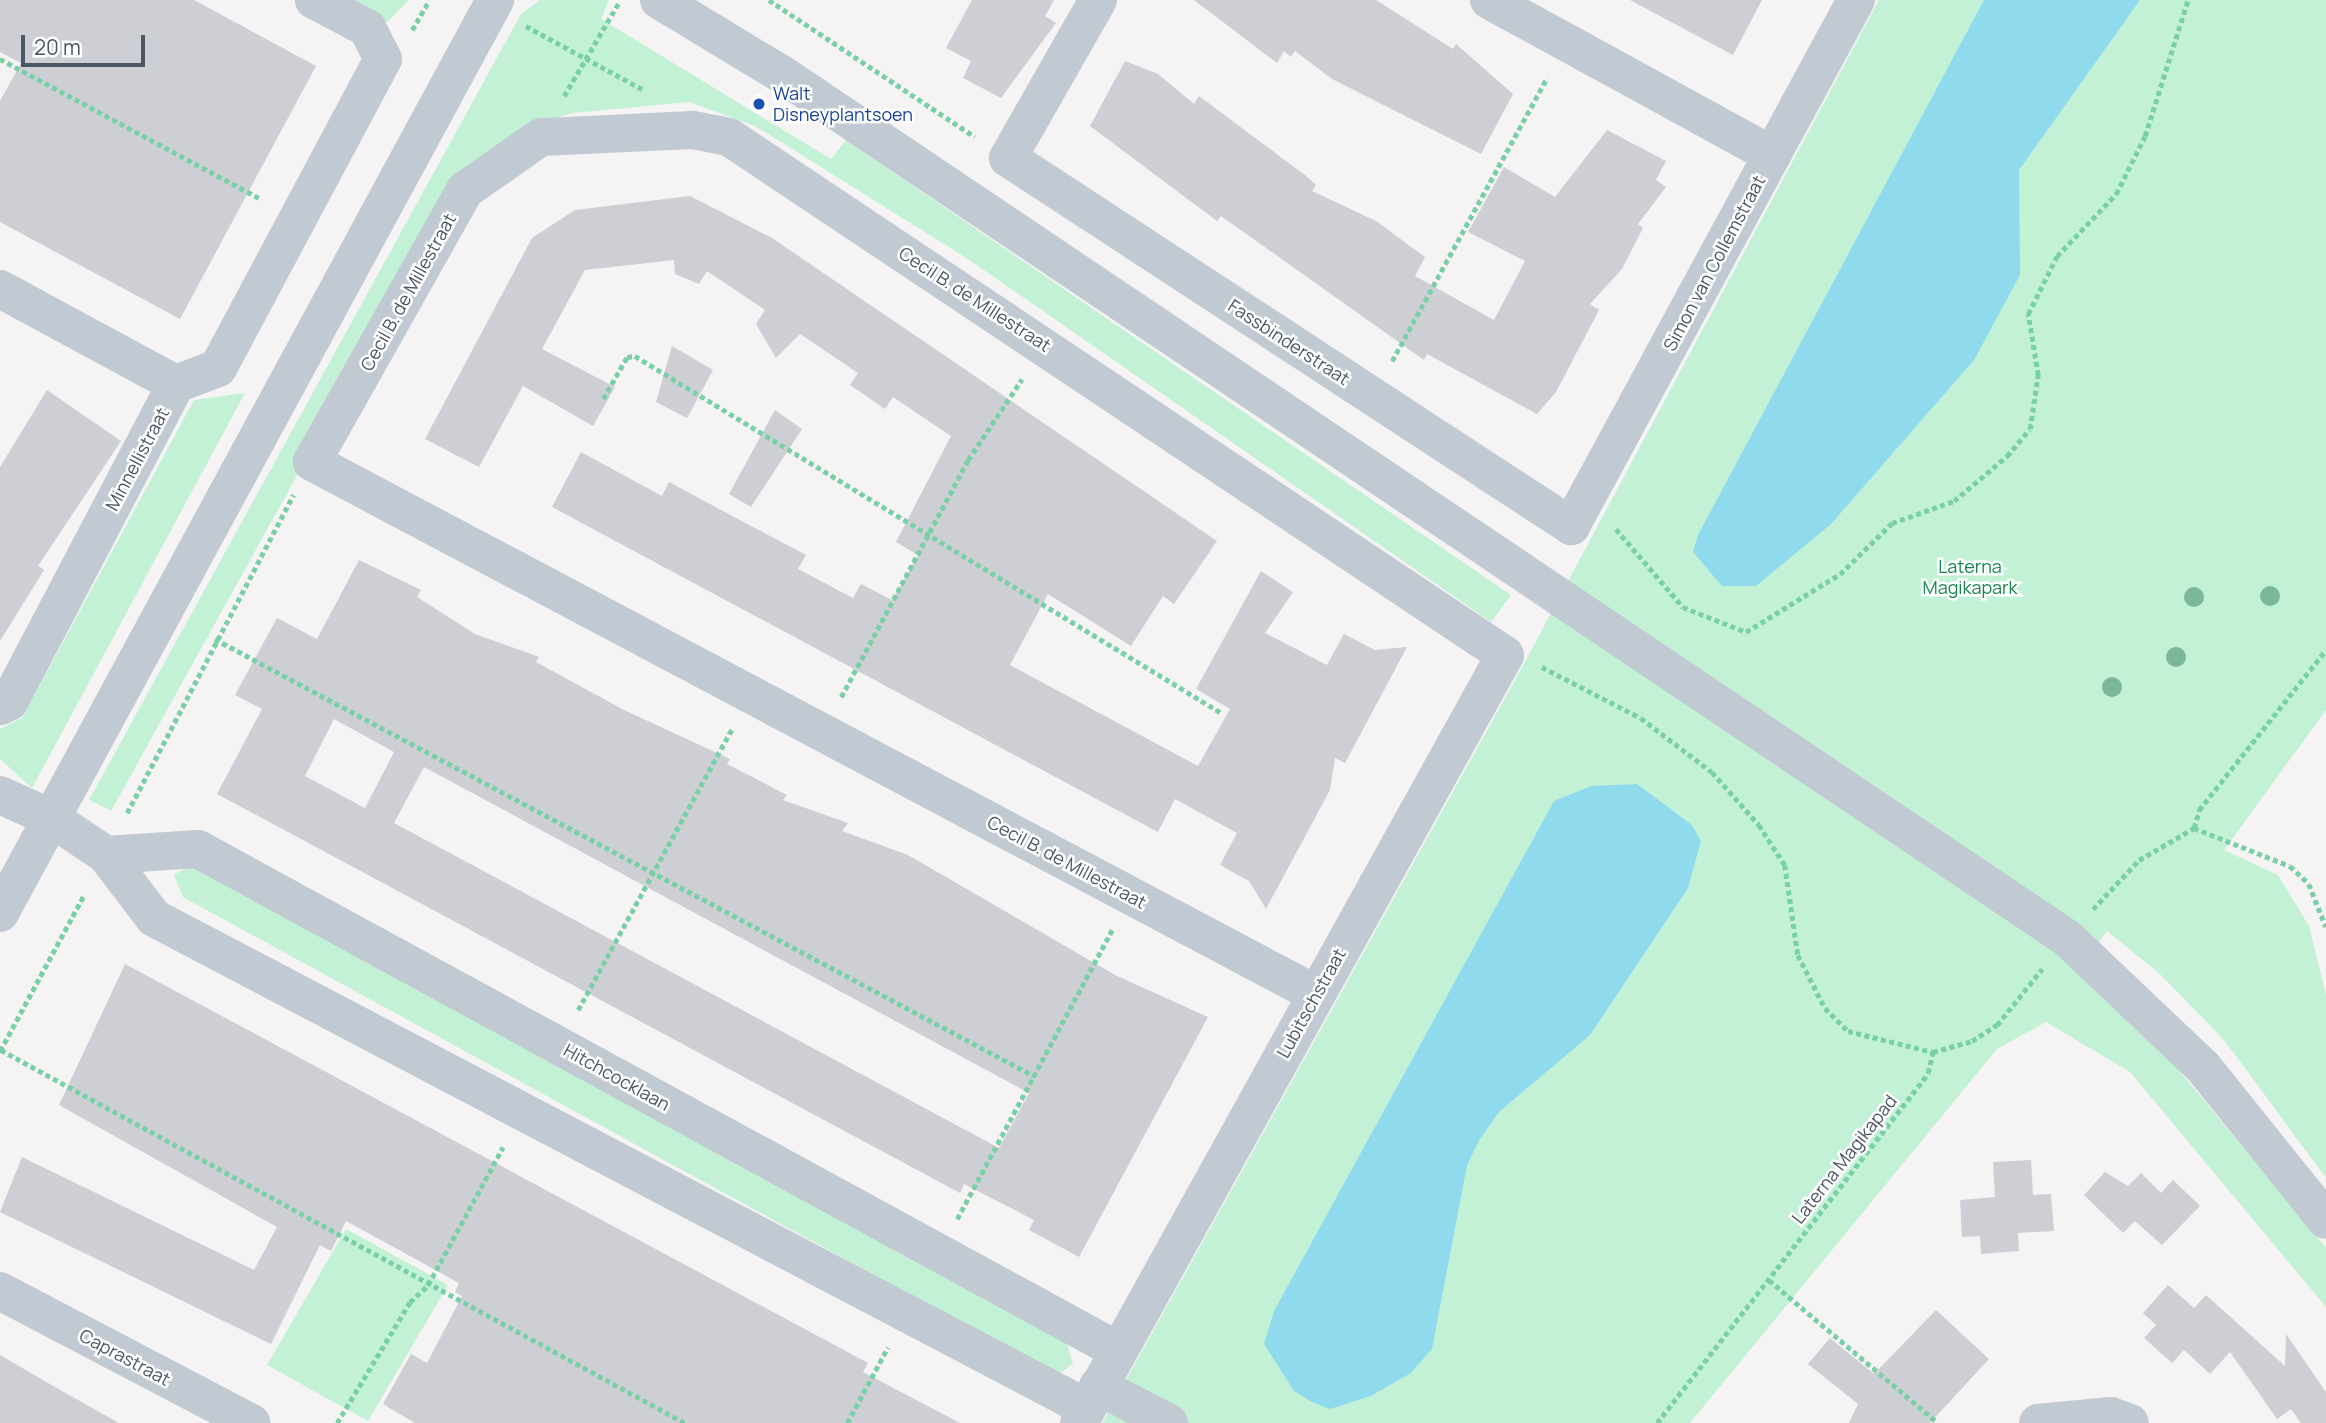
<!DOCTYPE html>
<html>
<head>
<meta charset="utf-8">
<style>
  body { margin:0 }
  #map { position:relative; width:2326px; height:1423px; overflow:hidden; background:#f5f3f3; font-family:Manrope,sans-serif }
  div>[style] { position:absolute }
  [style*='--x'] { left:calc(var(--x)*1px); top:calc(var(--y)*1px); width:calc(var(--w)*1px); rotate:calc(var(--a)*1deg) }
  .green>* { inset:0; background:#c3f1d5 }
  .water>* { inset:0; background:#90daee }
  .building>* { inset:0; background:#cdcfd5 }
  .path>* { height:4.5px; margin-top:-2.25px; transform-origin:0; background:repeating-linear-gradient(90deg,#7ad0a6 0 5px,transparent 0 8.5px) }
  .minor>* { height:38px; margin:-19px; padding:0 19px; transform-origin:19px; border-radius:19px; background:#c1cad2 }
  .trees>* { width:20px; height:20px; margin:-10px; border-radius:50%; background:#7bb799 }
  .dots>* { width:19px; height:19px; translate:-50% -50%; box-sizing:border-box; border:4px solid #fff; border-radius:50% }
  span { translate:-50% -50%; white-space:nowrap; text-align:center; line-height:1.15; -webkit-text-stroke:5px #fff; paint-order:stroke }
  .transit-label { font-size:18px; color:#164399 }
  .left { translate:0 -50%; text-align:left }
  .street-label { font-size:18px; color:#4a5661 }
  .park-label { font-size:18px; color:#17864f }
  .scale { position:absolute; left:21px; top:35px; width:124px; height:32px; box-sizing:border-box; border:4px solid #4a5661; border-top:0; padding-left:9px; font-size:21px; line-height:24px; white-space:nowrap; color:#4a5661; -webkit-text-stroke:5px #fff; paint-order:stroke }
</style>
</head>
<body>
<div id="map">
  <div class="green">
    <div style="clip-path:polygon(338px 0,409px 0,383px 26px)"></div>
    <div style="clip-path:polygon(540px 0,609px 0,601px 19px,831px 159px,846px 140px,1511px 595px,1491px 622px,968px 259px,755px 126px,689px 102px,572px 113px,532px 126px,468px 167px,111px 811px,89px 800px,521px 14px)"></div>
    <div style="clip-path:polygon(1879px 0,2326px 0,2326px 710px,2224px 850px,2278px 875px,2309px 926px,2326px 995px,2326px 1178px,2225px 1041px,2160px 974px,2107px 931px,2081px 966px,2144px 1028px,2326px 1248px,2326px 1307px,2130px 1072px,2046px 1022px,1997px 1049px,1690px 1423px,1102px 1423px,1519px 673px)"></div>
    <div style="clip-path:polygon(245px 393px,32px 788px,0 759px,0 729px,22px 718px,194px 400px)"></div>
    <div style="clip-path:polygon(194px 863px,1066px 1341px,1073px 1364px,1057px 1375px,183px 897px,174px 875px)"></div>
    <div style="clip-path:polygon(346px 1229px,448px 1285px,368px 1421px,267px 1365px)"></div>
  </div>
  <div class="water">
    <div style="clip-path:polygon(1984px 0,2140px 0,2019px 170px,2020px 275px,1974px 360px,1831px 524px,1756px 586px,1722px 586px,1693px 552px,1698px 535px)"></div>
    <div style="clip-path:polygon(1637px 784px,1692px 825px,1701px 841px,1688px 888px,1590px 1035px,1499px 1112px,1480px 1139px,1467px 1165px,1432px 1349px,1411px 1373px,1371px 1396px,1330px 1409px,1312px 1402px,1294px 1391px,1264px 1344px,1274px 1311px,1554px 801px,1591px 786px)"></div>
  </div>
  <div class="building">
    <div style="clip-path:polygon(0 0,194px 0,316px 66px,180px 319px,0 222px,0 101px,21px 63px,0 52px)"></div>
    <div style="clip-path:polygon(972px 0,1054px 0,1045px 16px,1056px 23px,1001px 98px,963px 78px,971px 61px,946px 48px)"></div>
    <div style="clip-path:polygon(1194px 0,1376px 0,1453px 49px,1456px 44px,1513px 94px,1481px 154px,1332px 79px,1295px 51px,1291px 57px,1284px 51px,1277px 63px)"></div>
    <div style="clip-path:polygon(1630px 0,1762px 0,1733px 55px)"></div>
    <div style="clip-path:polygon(1125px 61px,1158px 74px,1194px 104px,1199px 96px,1306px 176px,1316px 185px,1312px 191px,1376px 221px,1425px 257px,1415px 276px,1494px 320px,1525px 261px,1468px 232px,1504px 167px,1555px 197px,1607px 130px,1666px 161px,1656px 180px,1666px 187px,1638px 224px,1643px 228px,1622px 269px,1590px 304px,1599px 310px,1556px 392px,1537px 414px,1427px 354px,1424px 360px,1221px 216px,1217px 221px,1090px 126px)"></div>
    <div style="clip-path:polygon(690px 196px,772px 238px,1217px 541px,1174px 604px,1163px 596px,1131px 646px,1048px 594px,1010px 665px,1198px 766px,1230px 709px,1196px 689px,1261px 571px,1293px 592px,1265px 633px,1327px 665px,1344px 634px,1375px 650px,1407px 647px,1345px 763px,1335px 758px,1330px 790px,1266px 909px,1249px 881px,1220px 865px,1237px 833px,1175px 799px,1158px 832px,552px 507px,581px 452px,662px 496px,669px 482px,751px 526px,806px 555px,798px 569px,853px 598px,861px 584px,892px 600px,918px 555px,896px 542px,951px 436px,893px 397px,885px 409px,850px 385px,858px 373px,800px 334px,776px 358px,756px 324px,765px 310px,707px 271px,699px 284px,675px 274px,674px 260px,585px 270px,542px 349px,615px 387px,593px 426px,523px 386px,479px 467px,425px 439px,532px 238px,575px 210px)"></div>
    <div style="clip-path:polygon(672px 346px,713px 370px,687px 418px,656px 402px)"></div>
    <div style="clip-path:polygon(47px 390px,121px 441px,38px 566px,44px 570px,0 641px,0 467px)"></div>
    <div style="clip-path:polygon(775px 410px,802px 429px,751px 507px,729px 494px)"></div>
    <div style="clip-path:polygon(evenodd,359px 560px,421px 590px,417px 597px,475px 634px,539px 657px,536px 662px,624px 710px,730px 759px,727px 764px,787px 795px,783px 800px,848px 823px,842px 831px,908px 855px,1115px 975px,1208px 1017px,1079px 1257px,1029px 1230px,1034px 1220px,964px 1184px,960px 1193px,217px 794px,262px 709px,235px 695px,277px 618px,317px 639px,359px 560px,334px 719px,394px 752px,365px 808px,305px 776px,334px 719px,359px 560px,424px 767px,1029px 1093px,999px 1148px,394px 823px,424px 767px)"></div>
    <div style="clip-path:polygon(125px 964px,868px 1363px,863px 1372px,960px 1423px,415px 1423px,383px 1404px,411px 1354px,427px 1363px,462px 1296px,455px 1292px,459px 1283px,346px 1221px,331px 1251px,320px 1245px,271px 1344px,0 1212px,22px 1157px,254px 1270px,277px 1227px,59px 1105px)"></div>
    <div style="clip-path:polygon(2031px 1160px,2033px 1195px,2051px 1194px,2054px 1231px,2018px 1233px,2019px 1251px,1981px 1254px,1980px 1236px,1962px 1237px,1960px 1200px,1995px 1197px,1993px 1162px)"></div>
    <div style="clip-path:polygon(2105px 1172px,2128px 1186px,2141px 1173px,2161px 1193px,2173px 1180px,2200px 1206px,2162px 1245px,2135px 1221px,2123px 1233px,2084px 1195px)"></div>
    <div style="clip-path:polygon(2168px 1285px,2194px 1308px,2206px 1295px,2285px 1366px,2286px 1334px,2326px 1392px,2326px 1423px,2301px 1423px,2291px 1409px,2277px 1419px,2230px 1352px,2210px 1374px,2184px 1350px,2172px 1363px,2144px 1338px,2156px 1325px,2143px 1313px)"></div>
    <div style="clip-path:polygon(1936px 1310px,1989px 1359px,1930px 1423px,1849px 1423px,1858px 1404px,1808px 1364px,1830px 1338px,1874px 1374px)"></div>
    <div style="clip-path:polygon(0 1355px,55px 1387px,119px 1423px,0 1423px)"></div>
  </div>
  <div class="path">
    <div style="--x:769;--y:0;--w:247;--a:33.6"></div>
    <div style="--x:526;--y:26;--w:134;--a:28.5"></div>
    <div style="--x:412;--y:30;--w:34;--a:-60"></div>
    <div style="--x:0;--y:59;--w:296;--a:28.2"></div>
    <div style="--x:564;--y:96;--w:107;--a:-59.6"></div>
    <div style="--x:1392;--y:361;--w:323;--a:-61.3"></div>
    <div style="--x:603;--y:399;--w:48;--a:-60.3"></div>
    <div style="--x:627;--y:357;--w:8;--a:-7"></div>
    <div style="--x:635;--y:356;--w:688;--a:31.33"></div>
    <div style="--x:1616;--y:529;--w:103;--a:49.3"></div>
    <div style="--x:1683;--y:607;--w:68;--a:21.6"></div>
    <div style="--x:1746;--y:632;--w:110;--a:-31.7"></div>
    <div style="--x:1840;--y:574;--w:73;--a:-44.4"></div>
    <div style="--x:1892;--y:523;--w:66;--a:-19.5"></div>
    <div style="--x:1954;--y:501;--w:70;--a:-40.3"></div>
    <div style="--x:2007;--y:456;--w:35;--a:-50"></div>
    <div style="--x:2030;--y:429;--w:55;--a:-81.6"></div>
    <div style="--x:2038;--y:375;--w:62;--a:-99.3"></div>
    <div style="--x:2028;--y:314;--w:65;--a:-63.4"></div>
    <div style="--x:2057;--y:256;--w:86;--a:-46.4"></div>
    <div style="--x:2116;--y:194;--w:65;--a:-63.4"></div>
    <div style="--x:2145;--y:136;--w:143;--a:-72.5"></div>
    <div style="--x:215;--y:639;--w:928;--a:28.08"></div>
    <div style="--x:1542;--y:667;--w:111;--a:27.3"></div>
    <div style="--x:1641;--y:718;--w:89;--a:37.3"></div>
    <div style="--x:1712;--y:772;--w:71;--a:48.4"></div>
    <div style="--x:1759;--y:825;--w:48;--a:57"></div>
    <div style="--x:1785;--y:865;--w:91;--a:81.8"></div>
    <div style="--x:1798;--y:955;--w:59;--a:63"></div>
    <div style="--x:1825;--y:1008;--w:33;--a:45"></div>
    <div style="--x:1848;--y:1031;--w:88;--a:13.9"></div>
    <div style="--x:1933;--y:1052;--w:41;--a:-15.8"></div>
    <div style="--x:1972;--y:1041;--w:30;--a:-33"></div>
    <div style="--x:1997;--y:1025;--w:72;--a:-51.2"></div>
    <div style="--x:841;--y:697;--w:269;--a:-61.8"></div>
    <div style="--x:968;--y:460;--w:97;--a:-56.3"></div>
    <div style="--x:127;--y:813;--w:359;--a:-62.4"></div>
    <div style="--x:2194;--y:828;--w:103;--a:21.6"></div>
    <div style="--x:2290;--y:866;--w:26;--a:43"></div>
    <div style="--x:2309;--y:884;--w:46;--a:68.4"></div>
    <div style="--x:2093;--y:909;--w:67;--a:-46.8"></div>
    <div style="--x:2139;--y:860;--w:64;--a:-30.2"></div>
    <div style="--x:2194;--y:828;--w:19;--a:-74"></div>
    <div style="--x:2199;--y:810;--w:204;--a:-51.6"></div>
    <div style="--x:578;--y:1010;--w:320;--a:-61.3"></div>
    <div style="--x:1;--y:1050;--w:779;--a:28.6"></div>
    <div style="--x:0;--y:1051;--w:177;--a:-61.7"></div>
    <div style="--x:957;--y:1219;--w:328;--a:-61.8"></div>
    <div style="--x:1769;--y:1280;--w:221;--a:40.2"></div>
    <div style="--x:337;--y:1423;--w:141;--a:-58.9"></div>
    <div style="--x:410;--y:1302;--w:25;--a:-43"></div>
    <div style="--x:428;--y:1285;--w:157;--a:-61.5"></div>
    <div style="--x:847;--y:1423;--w:86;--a:-61.7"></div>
    <div style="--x:1657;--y:1423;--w:443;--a:-52.2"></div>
    <div style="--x:1928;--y:1073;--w:22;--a:-77"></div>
  </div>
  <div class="minor">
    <div style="--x:659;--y:0;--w:145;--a:31.2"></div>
    <div style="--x:783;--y:75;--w:1547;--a:33.91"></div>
    <div style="--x:2067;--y:938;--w:187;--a:43.5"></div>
    <div style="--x:2203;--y:1067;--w:196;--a:51.2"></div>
    <div style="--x:1098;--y:0;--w:182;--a:119.7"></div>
    <div style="--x:1008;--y:158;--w:673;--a:33.17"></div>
    <div style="--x:1571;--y:526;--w:598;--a:-61.55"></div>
    <div style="--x:1489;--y:0;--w:323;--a:28.7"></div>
    <div style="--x:0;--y:289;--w:200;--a:28.4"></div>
    <div style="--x:176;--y:384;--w:359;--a:117.7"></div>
    <div style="--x:9;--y:702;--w:10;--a:156"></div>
    <div style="--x:176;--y:384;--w:45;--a:-20.9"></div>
    <div style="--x:218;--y:368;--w:350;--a:-61.9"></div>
    <div style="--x:383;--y:59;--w:35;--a:-117"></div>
    <div style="--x:367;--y:28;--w:60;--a:-152.2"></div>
    <div style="--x:0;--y:795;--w:56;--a:24.3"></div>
    <div style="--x:51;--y:818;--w:66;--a:33.9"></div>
    <div style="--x:106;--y:855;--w:79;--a:52.7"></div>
    <div style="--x:154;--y:918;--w:1054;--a:27.71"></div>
    <div style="--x:106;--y:855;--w:92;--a:-3.7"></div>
    <div style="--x:198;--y:849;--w:1047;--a:28.6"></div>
    <div style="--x:0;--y:913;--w:1039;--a:-61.53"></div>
    <div style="--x:0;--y:1291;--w:284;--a:27.7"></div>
    <div style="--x:1098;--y:1386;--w:80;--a:27.5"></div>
    <div style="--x:1079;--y:1423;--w:878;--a:-60.98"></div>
    <div style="--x:1505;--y:655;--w:933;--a:-146.28"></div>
    <div style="--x:729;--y:137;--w:38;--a:-169"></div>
    <div style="--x:692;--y:130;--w:151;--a:177.3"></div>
    <div style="--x:541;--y:137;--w:93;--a:145.1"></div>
    <div style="--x:465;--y:190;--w:312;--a:119.4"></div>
    <div style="--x:312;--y:462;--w:1136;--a:27.92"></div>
    <div style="--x:2038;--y:1423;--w:73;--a:-5.5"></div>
    <div style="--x:2111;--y:1416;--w:20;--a:20"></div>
  </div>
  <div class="trees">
    <div style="left:2270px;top:596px"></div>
    <div style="left:2194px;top:597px"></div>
    <div style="left:2176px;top:657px"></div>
    <div style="left:2112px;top:687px"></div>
  </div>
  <div class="dots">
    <div style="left:759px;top:104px;background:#1a4fb4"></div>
  </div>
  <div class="transit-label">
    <span class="left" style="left:773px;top:104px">Walt<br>Disneyplantsoen</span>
  </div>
  <div class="street-label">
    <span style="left:1714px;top:263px;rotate:-62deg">Simon van Collemstraat</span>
    <span style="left:408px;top:292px;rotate:-61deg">Cecil B. de Millestraat</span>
    <span style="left:975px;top:299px;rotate:33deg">Cecil B. de Millestraat</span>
    <span style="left:1289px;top:342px;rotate:33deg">Fassbinderstraat</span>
    <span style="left:137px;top:459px;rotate:-62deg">Minnellistraat</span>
    <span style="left:1067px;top:862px;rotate:28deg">Cecil B. de Millestraat</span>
    <span style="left:1311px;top:1003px;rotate:-61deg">Lubitschstraat</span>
    <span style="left:617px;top:1077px;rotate:29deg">Hitchcocklaan</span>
    <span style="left:1844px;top:1159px;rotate:-52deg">Laterna Magikapad</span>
    <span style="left:125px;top:1357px;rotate:28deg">Caprastraat</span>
  </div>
  <div class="park-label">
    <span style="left:1970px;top:577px">Laterna<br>Magikapark</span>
  </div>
  <div class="scale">20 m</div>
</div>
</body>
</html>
